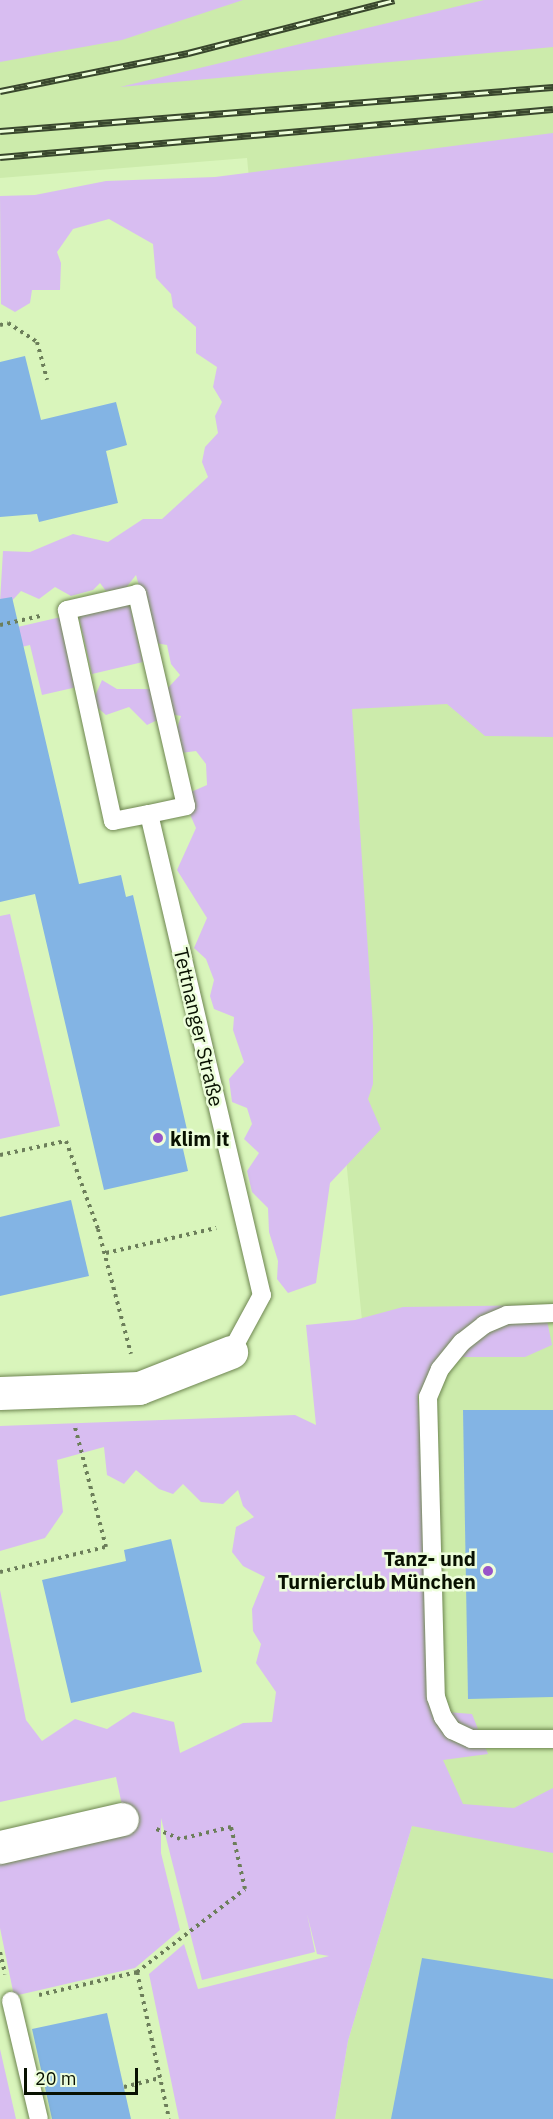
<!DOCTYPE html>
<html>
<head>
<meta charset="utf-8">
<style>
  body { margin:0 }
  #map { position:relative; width:553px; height:2119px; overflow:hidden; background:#d9f5bb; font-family:"IBM Plex Sans",sans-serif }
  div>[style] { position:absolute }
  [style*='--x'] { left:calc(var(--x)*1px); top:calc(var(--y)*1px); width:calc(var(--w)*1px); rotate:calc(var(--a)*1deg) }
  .built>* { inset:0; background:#ccebab }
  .green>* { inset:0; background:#d8bdf1 }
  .building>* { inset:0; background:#83b4e4 }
  .path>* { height:4px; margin-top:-2px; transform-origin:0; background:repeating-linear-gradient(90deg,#6c7e5a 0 3px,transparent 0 7.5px) }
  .roads { filter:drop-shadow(0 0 2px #6e8651) drop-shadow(0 0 2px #6e8651) }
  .service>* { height:18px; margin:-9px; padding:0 9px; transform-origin:9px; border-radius:9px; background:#fff }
  .minor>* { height:33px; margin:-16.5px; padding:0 16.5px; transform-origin:16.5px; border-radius:16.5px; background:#fff }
  .rail>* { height:7px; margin-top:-3.5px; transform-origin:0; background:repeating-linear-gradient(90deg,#edfedb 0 14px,#39472d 0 28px); box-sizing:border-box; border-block:2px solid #39472d }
  .dots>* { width:16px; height:16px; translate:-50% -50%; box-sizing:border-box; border:3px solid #edfedb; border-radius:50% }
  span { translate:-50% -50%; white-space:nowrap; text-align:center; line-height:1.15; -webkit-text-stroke:5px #edfedb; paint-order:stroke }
  .street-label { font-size:20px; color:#081101 }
  .poi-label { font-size:20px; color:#081101; font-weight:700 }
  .left { translate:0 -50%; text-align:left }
  .right { translate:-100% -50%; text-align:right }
  .scale { position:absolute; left:24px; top:2068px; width:114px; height:27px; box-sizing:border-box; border:3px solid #081101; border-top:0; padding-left:8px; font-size:18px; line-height:21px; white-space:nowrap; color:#081101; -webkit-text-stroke:4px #edfedb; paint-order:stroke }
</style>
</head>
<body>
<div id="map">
  <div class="built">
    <div style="clip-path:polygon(0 0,553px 0,553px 2119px,335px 2119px,348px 2041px,412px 1826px,247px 158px,0 178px)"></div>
  </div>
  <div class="green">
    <div style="clip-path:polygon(0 0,243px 0,122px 40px,0 62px)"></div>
    <div style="clip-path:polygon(484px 0,553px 0,553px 47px,120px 87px)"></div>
    <div style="clip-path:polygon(553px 133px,553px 737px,485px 736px,447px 704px,352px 709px,373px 1026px,373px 1084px,368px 1099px,381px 1129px,330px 1183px,316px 1283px,288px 1293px,277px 1279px,278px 1261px,269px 1232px,268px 1208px,252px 1192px,247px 1171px,259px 1153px,244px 1139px,252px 1124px,247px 1108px,232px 1102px,229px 1079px,244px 1062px,233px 1030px,234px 1017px,214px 1009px,210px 996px,214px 980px,206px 959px,194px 948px,207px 918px,177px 870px,196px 828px,189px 812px,191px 792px,207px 785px,206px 764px,196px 751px,181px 753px,175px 734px,181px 716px,170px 714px,147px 725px,129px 707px,106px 715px,92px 703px,102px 680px,117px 689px,167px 689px,180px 675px,171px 664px,167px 645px,155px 643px,136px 575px,125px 589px,106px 591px,100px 583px,93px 590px,71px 596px,55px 587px,39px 599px,21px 591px,9px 604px,0 602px,3px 551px,30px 552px,73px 534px,108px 542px,143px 519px,162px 519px,208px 477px,202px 462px,205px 447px,218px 433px,215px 416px,222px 402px,213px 387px,217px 367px,196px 353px,196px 327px,173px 307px,171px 294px,156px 278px,153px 244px,109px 219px,73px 229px,57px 252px,61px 263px,60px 290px,32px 290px,30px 303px,15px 312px,1px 304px,0 196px,35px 195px,106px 181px,215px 177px)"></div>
    <div style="clip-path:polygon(129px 601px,143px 662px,92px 674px,78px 613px)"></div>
    <div style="clip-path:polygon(61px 617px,77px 687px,42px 695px,30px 645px,0 652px,0 631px)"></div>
    <div style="clip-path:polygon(10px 914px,60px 1126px,0 1139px,0 916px)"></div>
    <div style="clip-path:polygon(544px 1305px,552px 1345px,525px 1357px,455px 1357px,418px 1396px,434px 1711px,472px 1714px,488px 1754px,443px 1760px,463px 1804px,514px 1808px,553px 1788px,553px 1853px,412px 1826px,348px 2041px,335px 2119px,179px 2119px,149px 1974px,184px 1944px,198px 1989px,329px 1956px,317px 1954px,307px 1914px,315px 1952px,202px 1980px,161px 1818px,161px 1853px,180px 1930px,135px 1968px,14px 1996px,0 1928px,0 1859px,126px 1824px,116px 1777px,0 1802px,0 1590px,26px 1720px,42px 1741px,75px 1719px,107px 1729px,133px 1712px,174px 1722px,180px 1753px,243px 1723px,272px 1722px,276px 1692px,256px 1663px,261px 1644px,253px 1631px,252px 1609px,265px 1577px,243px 1566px,232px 1552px,236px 1527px,254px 1517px,243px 1506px,238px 1490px,223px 1504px,201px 1502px,183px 1484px,173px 1494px,159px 1489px,136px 1470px,124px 1484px,107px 1475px,104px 1447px,57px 1460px,63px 1512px,45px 1538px,0 1551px,0 1426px,295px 1415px,316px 1425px,306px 1325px,355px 1320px,403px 1307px)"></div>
    <div style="clip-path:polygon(0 2049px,16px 2119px,0 2119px)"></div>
  </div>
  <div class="building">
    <div style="clip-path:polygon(25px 356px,41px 420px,116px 402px,127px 445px,106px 451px,118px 503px,39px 522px,37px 514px,0 517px,0 362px)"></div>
    <div style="clip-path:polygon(12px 597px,79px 884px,121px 875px,126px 897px,133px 895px,191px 1147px,183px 1149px,188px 1171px,104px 1190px,35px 894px,0 902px,0 599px)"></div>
    <div style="clip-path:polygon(71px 1200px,89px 1276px,0 1296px,0 1217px)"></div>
    <div style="clip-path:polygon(463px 1410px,553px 1410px,553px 1697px,468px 1699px)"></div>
    <div style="clip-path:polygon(171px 1539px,202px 1672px,71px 1703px,42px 1580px,126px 1561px,124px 1550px)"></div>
    <div style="clip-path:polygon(422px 1958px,553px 1979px,553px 2119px,391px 2119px)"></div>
    <div style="clip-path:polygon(107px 2013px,131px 2119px,52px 2119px,32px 2029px)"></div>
  </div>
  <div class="path">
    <div style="--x:0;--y:325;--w:8;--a:-14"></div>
    <div style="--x:8;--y:323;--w:35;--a:33"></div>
    <div style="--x:37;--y:342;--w:39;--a:75"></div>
    <div style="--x:0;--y:625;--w:41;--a:-12.7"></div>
    <div style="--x:0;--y:1155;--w:67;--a:-12"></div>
    <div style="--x:66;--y:1141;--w:94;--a:70"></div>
    <div style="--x:98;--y:1229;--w:129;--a:75.2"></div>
    <div style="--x:106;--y:1253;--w:113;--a:-12.8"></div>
    <div style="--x:0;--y:1572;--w:109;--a:-13.3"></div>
    <div style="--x:106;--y:1547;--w:124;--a:-104.5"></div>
    <div style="--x:0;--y:1952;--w:23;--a:77"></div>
    <div style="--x:137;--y:1972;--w:150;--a:77.7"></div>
    <div style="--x:39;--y:1995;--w:101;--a:-13.2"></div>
    <div style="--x:137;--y:1972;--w:136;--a:-37.5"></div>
    <div style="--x:245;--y:1889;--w:64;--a:-102.7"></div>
    <div style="--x:231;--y:1827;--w:52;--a:166.8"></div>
    <div style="--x:180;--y:1839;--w:26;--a:-157"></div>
    <div style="--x:124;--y:2087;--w:38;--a:-14"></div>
  </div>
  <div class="roads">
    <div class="service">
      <div style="--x:149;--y:814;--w:38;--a:-12"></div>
      <div style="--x:186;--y:806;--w:218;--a:-103"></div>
      <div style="--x:137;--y:594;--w:72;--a:167.1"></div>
      <div style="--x:67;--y:610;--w:216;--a:77.7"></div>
      <div style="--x:113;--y:821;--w:37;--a:-11"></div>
      <div style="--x:149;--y:814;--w:494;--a:76.8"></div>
      <div style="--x:262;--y:1295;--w:65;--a:118.5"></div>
      <div style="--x:553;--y:1313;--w:46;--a:177.5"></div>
      <div style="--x:507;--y:1315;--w:25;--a:157"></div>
      <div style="--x:484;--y:1325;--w:28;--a:142"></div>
      <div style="--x:462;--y:1342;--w:35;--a:129"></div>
      <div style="--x:440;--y:1369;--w:30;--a:113"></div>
      <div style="--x:428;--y:1397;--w:300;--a:88.5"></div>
      <div style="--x:436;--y:1697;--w:21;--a:71"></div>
      <div style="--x:443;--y:1717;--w:16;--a:55"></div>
      <div style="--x:452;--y:1730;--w:21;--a:25"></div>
      <div style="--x:471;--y:1739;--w:82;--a:0"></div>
      <div style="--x:11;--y:2001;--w:121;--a:76.7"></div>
    </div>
    <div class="minor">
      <div style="--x:0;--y:1393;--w:139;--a:-2.1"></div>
      <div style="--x:139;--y:1388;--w:99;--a:-21.4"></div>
      <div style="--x:0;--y:1847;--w:125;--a:-12.9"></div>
    </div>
  </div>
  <div class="rail">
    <div style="--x:0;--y:91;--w:192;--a:-11.4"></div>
    <div style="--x:188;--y:53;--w:213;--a:-14.4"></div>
    <div style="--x:0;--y:131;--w:555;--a:-4.55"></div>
    <div style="--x:0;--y:157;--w:555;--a:-4.96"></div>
  </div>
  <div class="dots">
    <div style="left:158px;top:1138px;background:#9854c9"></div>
    <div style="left:488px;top:1571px;background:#9854c9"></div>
  </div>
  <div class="street-label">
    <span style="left:199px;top:1027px;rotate:77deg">Tettnanger Straße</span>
  </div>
  <div class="poi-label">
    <span class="left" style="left:170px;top:1138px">klim it</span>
    <span class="right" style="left:476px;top:1570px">Tanz- und<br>Turnierclub München</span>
  </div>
  <div class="scale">20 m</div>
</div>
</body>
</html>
